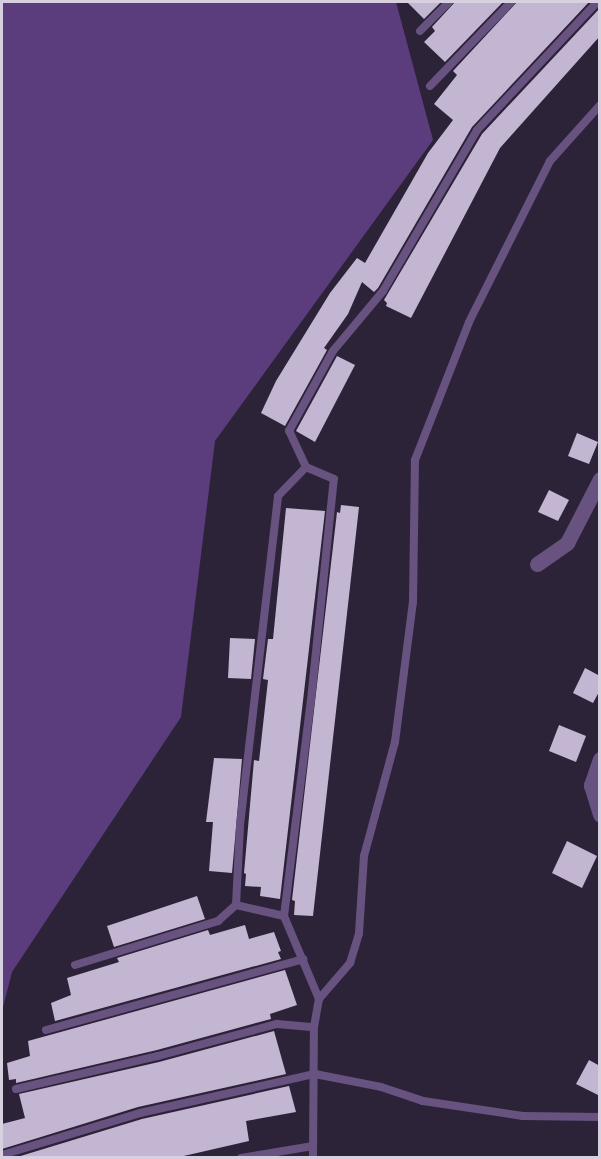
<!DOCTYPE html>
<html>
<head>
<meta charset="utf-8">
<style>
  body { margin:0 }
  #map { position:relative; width:601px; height:1159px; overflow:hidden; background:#2d2339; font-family:"Noto Sans",sans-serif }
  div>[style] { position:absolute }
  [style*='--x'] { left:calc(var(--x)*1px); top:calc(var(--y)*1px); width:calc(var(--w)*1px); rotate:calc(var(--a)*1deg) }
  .green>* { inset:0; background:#5b3c7c }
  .building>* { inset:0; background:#c2b6d2 }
  .lane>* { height:8px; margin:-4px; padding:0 4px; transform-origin:4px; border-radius:4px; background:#685380 }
  .street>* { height:15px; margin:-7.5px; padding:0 7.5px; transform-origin:7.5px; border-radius:7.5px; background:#685380 }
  span { translate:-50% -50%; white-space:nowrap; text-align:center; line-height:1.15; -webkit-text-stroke:6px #2d2339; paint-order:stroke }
  .frame { position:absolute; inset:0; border:3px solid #d7d1df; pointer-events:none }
</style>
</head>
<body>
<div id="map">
  <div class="green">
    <div style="clip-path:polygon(2px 2px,396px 2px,433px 140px,215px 441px,181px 717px,12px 972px,2px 1011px)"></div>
  </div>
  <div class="building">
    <div style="clip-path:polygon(407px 2px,441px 2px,424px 19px)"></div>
    <div style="clip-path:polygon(455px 2px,503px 2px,445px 62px,424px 42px,435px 31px,432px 27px)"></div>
    <div style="clip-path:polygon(517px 2px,589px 2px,472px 127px,378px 288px,374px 292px,362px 282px,348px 314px,324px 348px,327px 350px,285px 426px,261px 413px,276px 381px,330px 293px,357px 258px,365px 263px,428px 153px,453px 120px,434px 104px,457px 75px,453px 71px)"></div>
    <div style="clip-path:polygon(600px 8px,600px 36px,500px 148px,411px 318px,386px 306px,387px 303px,384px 300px,482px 134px)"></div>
    <div style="clip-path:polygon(337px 356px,355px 365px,315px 442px,296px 431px)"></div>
    <div style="clip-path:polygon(577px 433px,598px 442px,589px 464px,568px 456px)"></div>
    <div style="clip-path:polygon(549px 490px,569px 500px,558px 521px,538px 512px)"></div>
    <div style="clip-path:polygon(341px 505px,359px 507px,313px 916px,294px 915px,295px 901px,292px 900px,337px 512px,340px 513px)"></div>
    <div style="clip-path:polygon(286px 508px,325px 511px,280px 899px,260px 896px,261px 887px,245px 886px,246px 874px,244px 873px,254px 760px,259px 761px,268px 680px,263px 679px,268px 639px,273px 639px)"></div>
    <div style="clip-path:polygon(230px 638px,255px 639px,251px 679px,228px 678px)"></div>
    <div style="clip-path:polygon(585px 668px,600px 676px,600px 690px,593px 703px,573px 693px)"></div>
    <div style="clip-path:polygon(559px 725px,586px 736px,576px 762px,549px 751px)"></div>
    <div style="clip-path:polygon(214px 758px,242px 759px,232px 873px,209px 871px,213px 822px,206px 822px)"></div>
    <div style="clip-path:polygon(567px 841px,597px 856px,582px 888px,552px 873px)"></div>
    <div style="clip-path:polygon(197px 896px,205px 919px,114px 947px,107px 926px)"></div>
    <div style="clip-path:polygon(245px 925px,249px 939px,274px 932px,281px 951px,278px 952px,281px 959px,55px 1021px,51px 1003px,71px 995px,67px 978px,119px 962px,117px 958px,208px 930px,210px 935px)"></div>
    <div style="clip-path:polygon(285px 970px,297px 1005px,270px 1014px,271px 1019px,157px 1050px,16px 1083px,16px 1079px,9px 1080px,7px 1063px,30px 1056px,28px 1041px)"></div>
    <div style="clip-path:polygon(274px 1031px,286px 1074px,138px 1107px,2px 1149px,2px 1124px,25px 1118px,19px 1094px,159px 1062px)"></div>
    <div style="clip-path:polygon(589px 1060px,600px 1066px,600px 1096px,576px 1084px)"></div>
    <div style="clip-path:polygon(289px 1086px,296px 1112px,246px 1121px,249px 1141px,175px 1158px,14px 1158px,142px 1119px)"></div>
  </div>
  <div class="lane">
    <div style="--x:420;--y:31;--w:41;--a:-45"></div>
    <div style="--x:430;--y:86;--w:117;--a:-46"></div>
    <div style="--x:284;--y:916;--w:218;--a:-82.9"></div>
    <div style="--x:311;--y:700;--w:222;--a:-84.1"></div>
    <div style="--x:334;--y:479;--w:30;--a:-157"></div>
    <div style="--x:75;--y:965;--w:150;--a:-17.1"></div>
    <div style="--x:218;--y:921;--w:24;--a:-42"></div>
    <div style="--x:319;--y:999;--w:48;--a:-49.3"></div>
    <div style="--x:350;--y:963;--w:31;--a:-73"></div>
    <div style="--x:359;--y:933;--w:77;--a:-86.3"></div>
    <div style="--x:364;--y:856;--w:118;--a:-74.8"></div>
    <div style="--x:395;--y:742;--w:141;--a:-82.7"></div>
    <div style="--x:413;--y:602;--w:142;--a:-89.2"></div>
    <div style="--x:415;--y:460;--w:148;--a:-68.6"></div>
    <div style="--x:469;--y:322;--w:180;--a:-63.3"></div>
    <div style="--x:550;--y:161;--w:75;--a:-48.2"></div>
    <div style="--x:46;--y:1030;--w:267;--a:-15.4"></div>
    <div style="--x:16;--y:1089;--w:146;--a:-13.1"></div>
    <div style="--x:158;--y:1056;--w:123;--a:-15.1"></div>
    <div style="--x:277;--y:1024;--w:37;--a:5"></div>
    <div style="--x:2;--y:1155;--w:144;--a:-16.9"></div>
    <div style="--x:140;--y:1113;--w:179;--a:-12.6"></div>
    <div style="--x:315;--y:1074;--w:67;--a:11.1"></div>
    <div style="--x:381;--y:1087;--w:44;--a:18.4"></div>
    <div style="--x:423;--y:1101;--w:101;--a:8.5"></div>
    <div style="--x:523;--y:1116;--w:77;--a:0.7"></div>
    <div style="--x:241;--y:1158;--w:73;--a:-9.5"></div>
    <div style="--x:313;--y:1158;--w:131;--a:-89.6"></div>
    <div style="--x:314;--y:1027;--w:28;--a:-80"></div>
    <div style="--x:319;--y:999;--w:90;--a:-112.9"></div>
    <div style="--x:284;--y:916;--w:49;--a:-167.1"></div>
    <div style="--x:236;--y:905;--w:80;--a:-87.1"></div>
    <div style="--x:240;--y:825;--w:331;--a:-83.4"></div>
    <div style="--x:278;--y:496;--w:40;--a:-46"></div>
    <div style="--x:306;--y:467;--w:40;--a:-115"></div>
    <div style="--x:289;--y:431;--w:91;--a:-61.2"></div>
    <div style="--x:333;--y:351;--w:78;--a:-50.2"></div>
    <div style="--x:383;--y:291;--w:186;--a:-59.7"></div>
    <div style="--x:477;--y:130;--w:175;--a:-46.8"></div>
  </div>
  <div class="street">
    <div style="--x:537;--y:564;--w:37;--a:-35"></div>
    <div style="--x:567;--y:543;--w:72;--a:-62.7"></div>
    <div style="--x:600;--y:759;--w:28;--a:109"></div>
    <div style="--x:591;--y:785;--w:31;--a:73"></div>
  </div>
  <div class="frame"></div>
</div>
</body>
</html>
